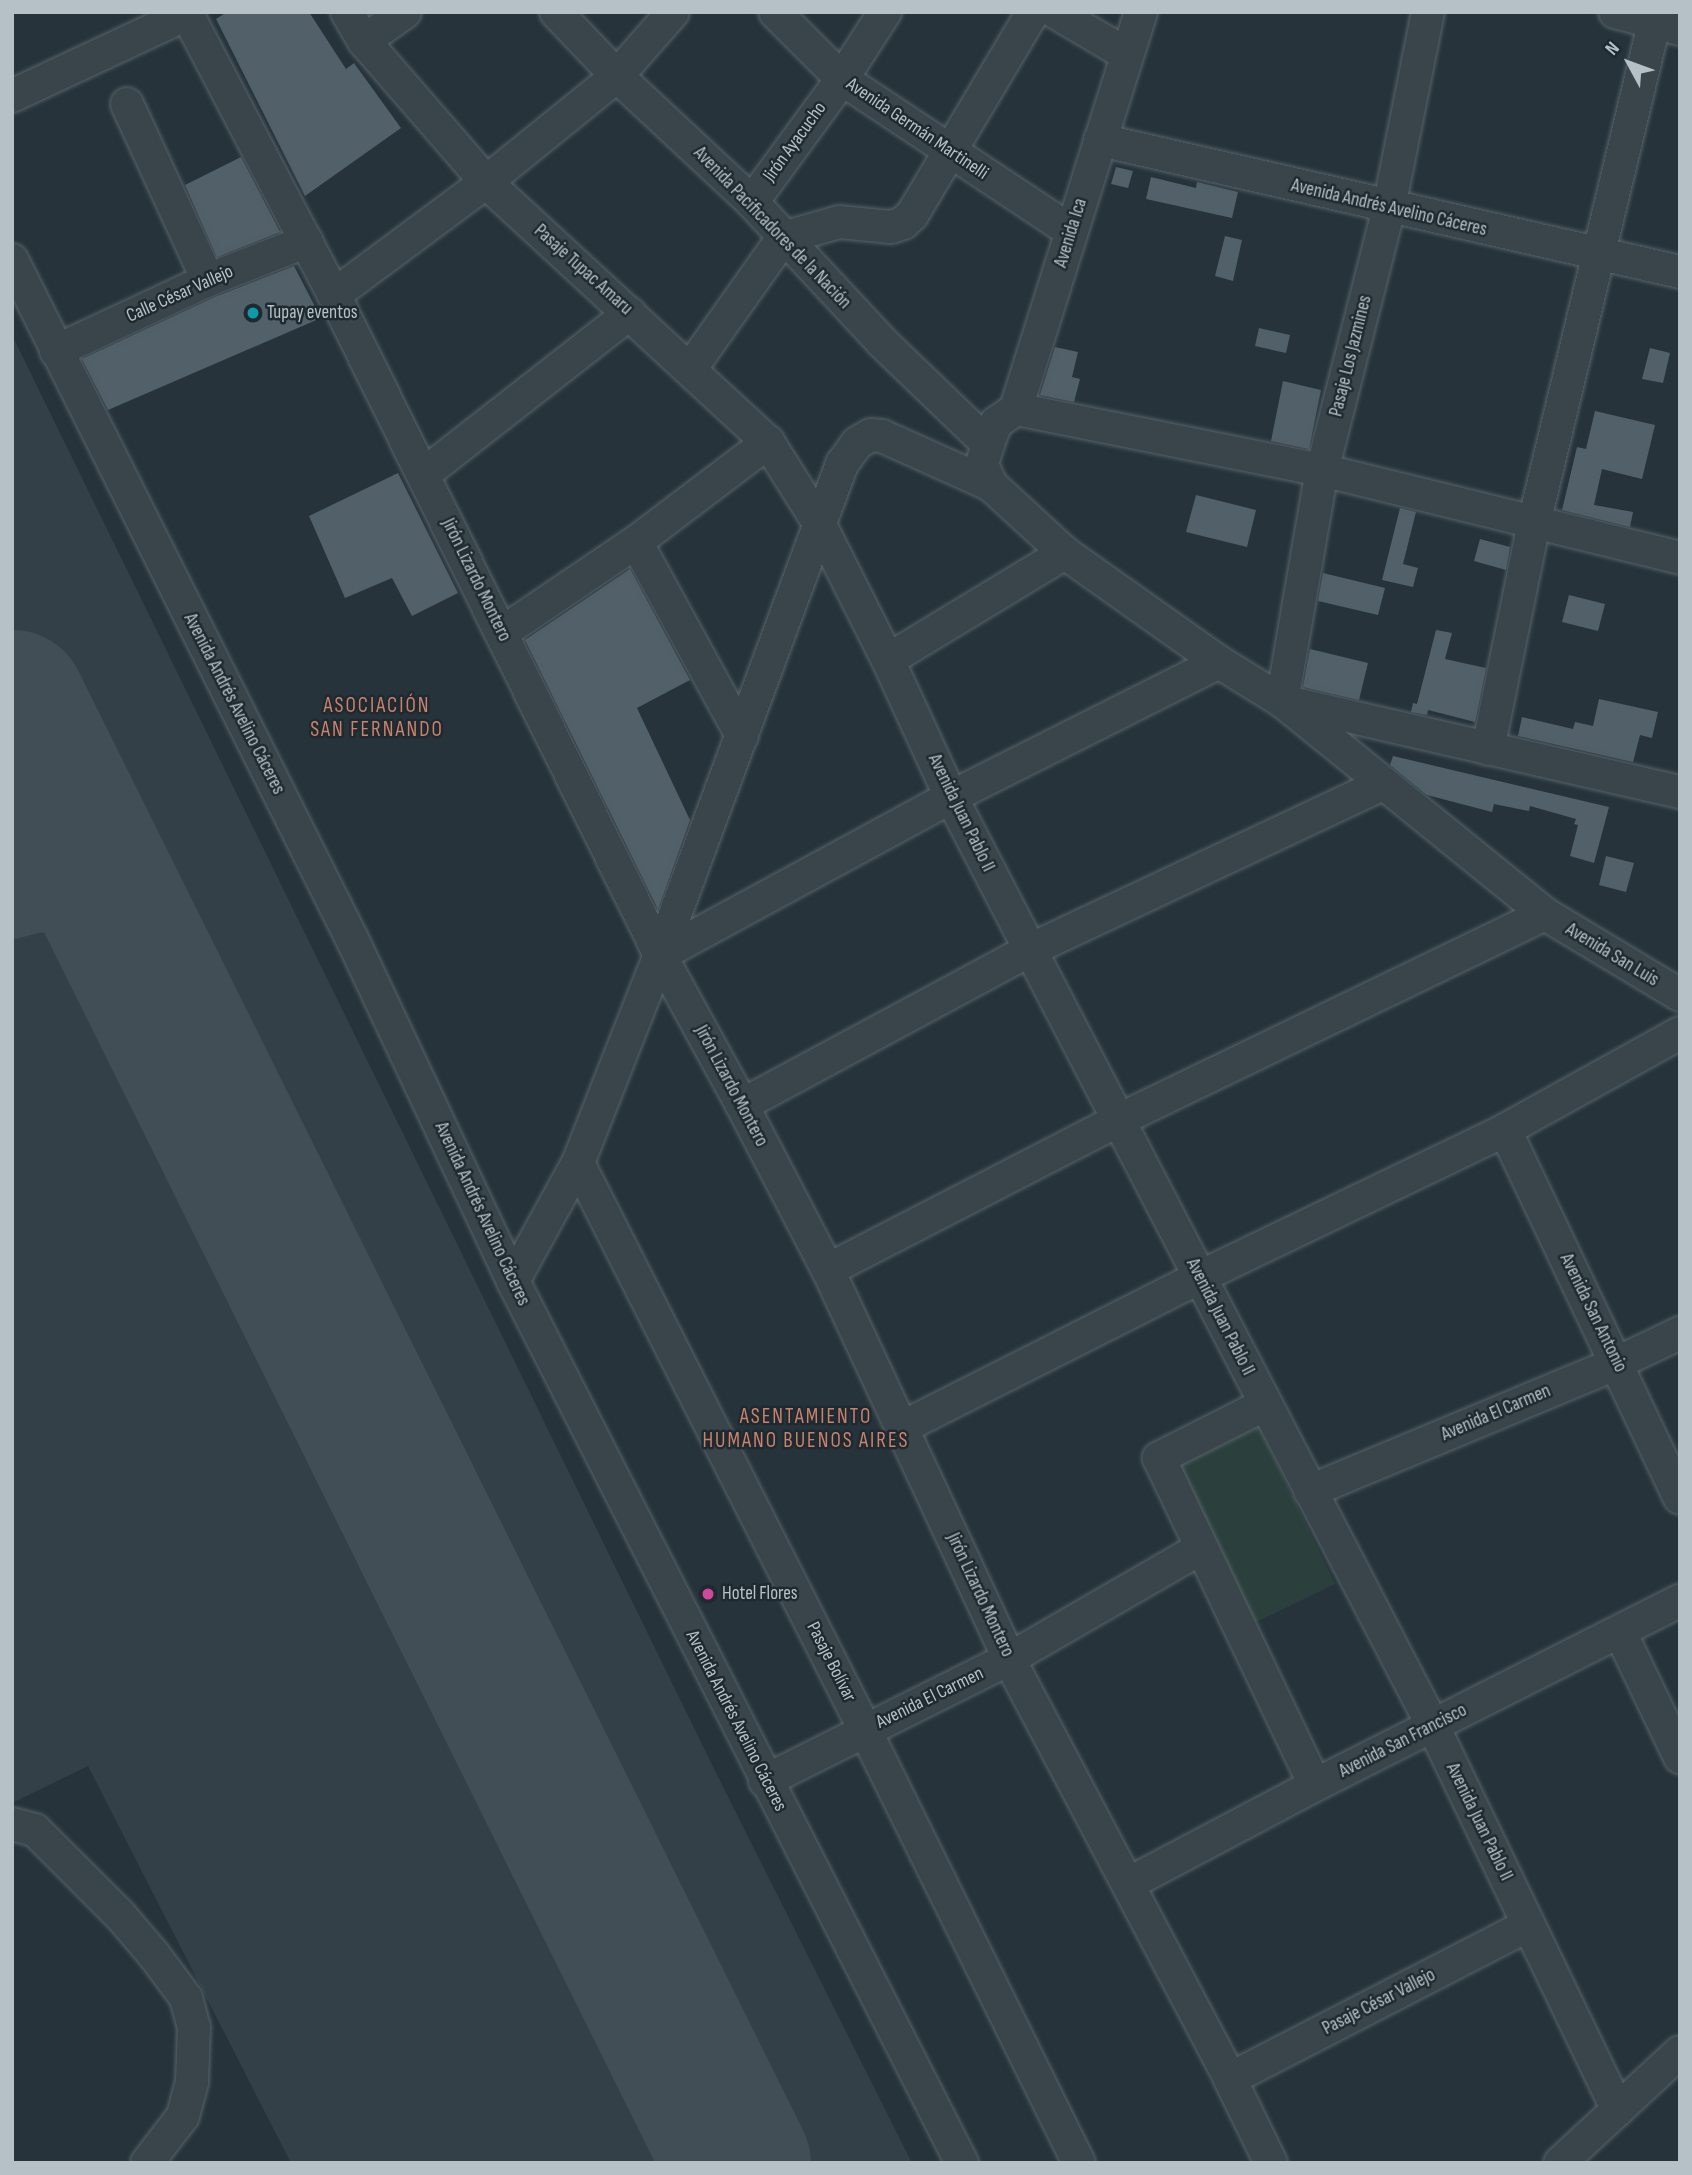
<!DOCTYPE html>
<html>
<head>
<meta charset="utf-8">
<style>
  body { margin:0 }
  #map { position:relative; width:1692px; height:2175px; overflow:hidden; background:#26333b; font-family:"Sofia Sans Condensed",sans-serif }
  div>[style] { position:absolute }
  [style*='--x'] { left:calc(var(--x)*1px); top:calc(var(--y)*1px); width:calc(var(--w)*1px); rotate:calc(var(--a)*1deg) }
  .airport>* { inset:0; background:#344048 }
  .green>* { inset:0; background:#2b403c }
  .taxiway>* { height:58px; margin:-29px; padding:0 29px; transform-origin:29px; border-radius:29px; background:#414e56 }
  .runway>* { height:147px; margin:-73.5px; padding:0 73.5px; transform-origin:73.5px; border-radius:73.5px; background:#414e56 }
  .building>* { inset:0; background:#516069 }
  .roads { filter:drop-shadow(0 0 2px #576369) drop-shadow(0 0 2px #576369) }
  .minor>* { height:32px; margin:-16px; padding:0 16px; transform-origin:16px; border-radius:16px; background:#39454b }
  .dots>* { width:19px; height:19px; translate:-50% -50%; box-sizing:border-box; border:4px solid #1e2a30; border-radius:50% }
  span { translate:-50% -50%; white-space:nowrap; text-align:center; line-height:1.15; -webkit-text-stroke:5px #1e2a30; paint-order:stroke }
  .street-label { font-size:19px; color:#b5c0c7 }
  .poi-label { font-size:19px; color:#b5c0c7 }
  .left { translate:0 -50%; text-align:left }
  .neighbourhood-label { font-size:21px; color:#cb826c; letter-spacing:2px }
  .frame { position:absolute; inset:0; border:14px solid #b5c0c7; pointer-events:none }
  .north { position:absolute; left:1594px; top:28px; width:70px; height:70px; -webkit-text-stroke:5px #1e2a30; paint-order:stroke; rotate:311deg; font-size:19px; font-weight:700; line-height:28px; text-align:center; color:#b5c0c7 }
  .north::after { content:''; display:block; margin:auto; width:24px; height:32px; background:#b5c0c7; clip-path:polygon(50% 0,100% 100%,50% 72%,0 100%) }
</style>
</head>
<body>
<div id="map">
  <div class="airport">
    <div style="clip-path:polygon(12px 335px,720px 1781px,912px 2163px,291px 2163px,88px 1766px,12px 1803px)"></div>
  </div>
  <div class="green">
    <div style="clip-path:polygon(1256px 1421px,1335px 1584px,1248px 1626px,1170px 1463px)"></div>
  </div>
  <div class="taxiway">
    <div style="--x:12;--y:909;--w:26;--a:-36"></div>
    <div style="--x:33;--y:894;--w:39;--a:-59"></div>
    <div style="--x:53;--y:861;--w:22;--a:-80"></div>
    <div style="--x:57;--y:839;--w:51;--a:-93.4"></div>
    <div style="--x:12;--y:910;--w:23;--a:-15"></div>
    <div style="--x:34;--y:904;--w:22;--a:-3"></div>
    <div style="--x:56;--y:903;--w:28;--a:15"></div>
    <div style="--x:83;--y:910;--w:29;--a:29"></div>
    <div style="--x:108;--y:924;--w:31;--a:40"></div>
  </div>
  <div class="runway">
    <div style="--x:12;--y:703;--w:1630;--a:63.59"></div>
  </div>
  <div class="building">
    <div style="clip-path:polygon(227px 12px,309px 12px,346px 69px,354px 63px,401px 128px,305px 196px,216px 19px)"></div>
    <div style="clip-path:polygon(241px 157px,280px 232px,217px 257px,185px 185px)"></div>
    <div style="clip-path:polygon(1116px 167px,1133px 171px,1128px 188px,1111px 184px)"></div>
    <div style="clip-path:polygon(1151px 177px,1196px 188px,1197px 182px,1238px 192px,1232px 218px,1146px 199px)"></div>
    <div style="clip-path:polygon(1225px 236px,1242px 240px,1233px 281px,1215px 276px)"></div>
    <div style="clip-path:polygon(294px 266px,321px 318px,108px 410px,82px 359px,215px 297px)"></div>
    <div style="clip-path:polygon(1259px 328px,1290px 335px,1286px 353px,1255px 346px)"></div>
    <div style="clip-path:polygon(1055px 347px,1078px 352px,1072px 377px,1080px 379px,1074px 402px,1040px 395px)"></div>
    <div style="clip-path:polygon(1650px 348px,1670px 353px,1663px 383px,1642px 379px)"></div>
    <div style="clip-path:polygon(1283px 381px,1321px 390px,1309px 449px,1271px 441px)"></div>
    <div style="clip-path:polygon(1595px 411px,1655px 425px,1642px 479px,1602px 469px,1594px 505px,1633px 512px,1630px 527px,1562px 510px,1577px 447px,1586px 449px)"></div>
    <div style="clip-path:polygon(398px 473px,458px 593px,412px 616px,392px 578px,345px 598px,309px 516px)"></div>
    <div style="clip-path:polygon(1196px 495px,1256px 510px,1247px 547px,1186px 532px)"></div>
    <div style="clip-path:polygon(1400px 508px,1416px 512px,1403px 564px,1418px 568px,1413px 587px,1382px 580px)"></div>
    <div style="clip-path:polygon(1480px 539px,1510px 547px,1506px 570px,1474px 561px)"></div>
    <div style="clip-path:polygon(630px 569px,690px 680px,637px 708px,690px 820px,658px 909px,525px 640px)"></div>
    <div style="clip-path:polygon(1323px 573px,1385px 588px,1378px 615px,1318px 601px)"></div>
    <div style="clip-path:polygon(1569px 595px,1605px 604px,1598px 631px,1562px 622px)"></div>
    <div style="clip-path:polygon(1436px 630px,1452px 633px,1445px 659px,1486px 668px,1475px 722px,1428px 710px,1427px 715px,1411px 712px,1413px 703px,1417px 704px)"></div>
    <div style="clip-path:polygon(1310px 649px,1368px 663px,1359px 700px,1303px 687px)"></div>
    <div style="clip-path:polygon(1599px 699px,1658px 712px,1652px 738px,1640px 735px,1633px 762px,1518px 736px,1522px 717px,1573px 729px,1575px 722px,1593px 726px)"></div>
    <div style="clip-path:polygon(1393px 756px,1609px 807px,1594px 863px,1570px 856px,1578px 825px,1574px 824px,1576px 819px,1530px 806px,1529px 811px,1494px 804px,1492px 812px,1427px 795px,1390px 765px)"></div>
    <div style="clip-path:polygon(1606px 856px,1634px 863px,1626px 892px,1599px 885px)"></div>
  </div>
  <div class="roads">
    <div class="minor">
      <div style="--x:186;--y:12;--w:319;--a:62.4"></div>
      <div style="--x:334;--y:295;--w:736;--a:63.71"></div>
      <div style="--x:660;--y:955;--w:171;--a:61.3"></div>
      <div style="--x:742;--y:1105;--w:186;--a:62.5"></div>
      <div style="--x:828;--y:1270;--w:429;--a:65"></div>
      <div style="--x:1009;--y:1659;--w:475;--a:62.2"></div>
      <div style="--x:1230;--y:2079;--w:93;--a:64"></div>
      <div style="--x:347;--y:12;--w:34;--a:60"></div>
      <div style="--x:364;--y:41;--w:186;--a:49.1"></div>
      <div style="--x:486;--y:182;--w:384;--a:42.7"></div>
      <div style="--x:768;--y:442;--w:98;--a:57.9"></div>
      <div style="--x:820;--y:525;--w:151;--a:63.3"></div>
      <div style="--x:888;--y:660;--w:151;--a:65.3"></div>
      <div style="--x:951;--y:797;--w:1047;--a:62.58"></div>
      <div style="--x:1433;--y:1726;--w:426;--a:64.3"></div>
      <div style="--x:556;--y:12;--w:88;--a:46.4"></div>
      <div style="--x:617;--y:76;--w:185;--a:43"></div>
      <div style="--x:752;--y:202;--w:191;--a:47.1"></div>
      <div style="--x:882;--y:342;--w:147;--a:43.9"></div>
      <div style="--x:775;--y:12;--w:95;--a:45"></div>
      <div style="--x:842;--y:79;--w:275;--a:33.6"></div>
      <div style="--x:1055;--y:12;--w:82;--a:30.6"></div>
      <div style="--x:1141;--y:12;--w:416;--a:107.5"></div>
      <div style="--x:1016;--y:409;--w:24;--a:145"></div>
      <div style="--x:996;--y:423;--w:22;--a:111"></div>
      <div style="--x:988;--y:444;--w:21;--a:107"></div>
      <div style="--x:982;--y:464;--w:23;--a:67"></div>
      <div style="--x:991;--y:485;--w:100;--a:42.6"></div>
      <div style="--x:1065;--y:553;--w:189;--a:35.3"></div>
      <div style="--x:1219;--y:662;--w:74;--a:31.8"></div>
      <div style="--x:1282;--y:701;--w:338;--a:39"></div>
      <div style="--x:1545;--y:914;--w:157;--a:31"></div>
      <div style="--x:1428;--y:12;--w:200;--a:101.3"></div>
      <div style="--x:1389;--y:208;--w:270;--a:104.3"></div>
      <div style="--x:1322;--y:470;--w:234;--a:99.8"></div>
      <div style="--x:1282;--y:701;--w:408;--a:12.9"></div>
      <div style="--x:1615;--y:12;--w:67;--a:14.7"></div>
      <div style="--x:364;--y:41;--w:50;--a:-35.3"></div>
      <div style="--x:12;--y:96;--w:193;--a:-25.1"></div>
      <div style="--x:127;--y:104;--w:194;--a:65.3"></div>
      <div style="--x:1100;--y:140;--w:595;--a:12.82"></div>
      <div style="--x:752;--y:202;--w:152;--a:-53.8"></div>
      <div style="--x:842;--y:79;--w:80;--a:-57.3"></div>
      <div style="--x:12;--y:260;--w:762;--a:63.4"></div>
      <div style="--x:353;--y:941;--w:376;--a:64.8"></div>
      <div style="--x:513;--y:1281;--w:990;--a:63.02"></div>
      <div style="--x:334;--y:295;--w:189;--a:-36.6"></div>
      <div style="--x:486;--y:182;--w:169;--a:-39"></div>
      <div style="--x:617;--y:76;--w:85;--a:-48.8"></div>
      <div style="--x:56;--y:351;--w:168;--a:-25"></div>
      <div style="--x:208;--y:280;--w:106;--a:-21.5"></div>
      <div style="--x:691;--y:368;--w:159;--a:-54.7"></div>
      <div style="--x:783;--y:238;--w:58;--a:-15.9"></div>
      <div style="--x:839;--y:222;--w:52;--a:5.5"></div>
      <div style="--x:891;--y:227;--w:13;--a:-18"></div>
      <div style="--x:903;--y:223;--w:12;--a:-42"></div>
      <div style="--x:912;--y:215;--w:236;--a:-59.2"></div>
      <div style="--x:1016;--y:409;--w:312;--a:11.3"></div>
      <div style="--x:1322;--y:470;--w:369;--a:13.8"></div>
      <div style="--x:424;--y:474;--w:261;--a:-38"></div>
      <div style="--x:636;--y:542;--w:221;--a:61.3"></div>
      <div style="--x:503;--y:632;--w:161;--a:-34.1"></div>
      <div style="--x:636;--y:542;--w:166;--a:-37.1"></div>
      <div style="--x:888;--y:660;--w:207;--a:-31.2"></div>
      <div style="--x:1488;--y:749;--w:231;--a:-78.5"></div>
      <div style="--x:1534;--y:523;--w:526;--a:-76.47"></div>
      <div style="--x:660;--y:955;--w:331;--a:-28.5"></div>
      <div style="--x:951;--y:797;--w:300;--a:-26.7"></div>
      <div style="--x:742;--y:1105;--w:327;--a:-28.3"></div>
      <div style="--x:1030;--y:950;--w:390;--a:-25.2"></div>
      <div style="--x:1505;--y:1130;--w:407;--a:64.6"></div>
      <div style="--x:578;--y:1163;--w:635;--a:63.15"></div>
      <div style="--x:865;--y:1730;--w:483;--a:63.7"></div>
      <div style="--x:828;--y:1270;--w:327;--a:-27.3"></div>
      <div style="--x:1119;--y:1120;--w:473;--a:-25.8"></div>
      <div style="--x:513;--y:1281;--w:135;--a:-61.2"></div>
      <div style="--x:578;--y:1163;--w:224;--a:-68.5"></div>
      <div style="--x:660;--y:955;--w:524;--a:-69.66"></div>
      <div style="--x:842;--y:464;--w:26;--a:-54"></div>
      <div style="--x:857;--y:443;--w:16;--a:-30"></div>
      <div style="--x:871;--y:435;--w:11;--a:5"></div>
      <div style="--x:882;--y:436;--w:120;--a:24.2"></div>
      <div style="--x:1264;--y:1405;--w:118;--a:153.2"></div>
      <div style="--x:1159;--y:1458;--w:362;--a:64.5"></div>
      <div style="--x:903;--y:1427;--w:333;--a:-26.8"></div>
      <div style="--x:1200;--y:1277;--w:339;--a:-25.7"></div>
      <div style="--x:1505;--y:1130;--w:200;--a:-29"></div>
      <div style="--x:1310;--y:1491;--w:333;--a:-22.6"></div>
      <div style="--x:1617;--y:1363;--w:70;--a:-25.5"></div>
      <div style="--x:1620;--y:1632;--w:139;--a:64.4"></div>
      <div style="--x:765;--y:1781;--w:273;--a:-26.6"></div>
      <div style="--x:1009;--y:1659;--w:222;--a:-30"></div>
      <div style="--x:12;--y:1824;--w:24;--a:15"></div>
      <div style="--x:35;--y:1830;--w:120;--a:45"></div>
      <div style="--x:120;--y:1915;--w:52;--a:49.6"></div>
      <div style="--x:154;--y:1955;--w:54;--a:53.3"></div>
      <div style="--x:186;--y:1998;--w:30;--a:75"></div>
      <div style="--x:194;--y:2027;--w:55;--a:92.1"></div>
      <div style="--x:192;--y:2082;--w:35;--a:105"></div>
      <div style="--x:183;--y:2116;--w:59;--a:127.5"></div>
      <div style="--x:1128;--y:1884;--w:212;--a:-27.9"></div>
      <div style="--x:1315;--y:1785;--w:409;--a:-26.8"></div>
      <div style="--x:1230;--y:2079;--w:335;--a:-27.3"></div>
      <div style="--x:1560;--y:2163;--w:163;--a:-42.8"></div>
    </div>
  </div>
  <div class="dots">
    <div style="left:253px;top:313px;background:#0f9aa8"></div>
    <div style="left:708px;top:1594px;background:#d1479c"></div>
  </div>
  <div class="street-label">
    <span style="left:917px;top:129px;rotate:34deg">Avenida Germán Martinelli</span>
    <span style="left:795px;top:142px;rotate:-54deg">Jirón Ayacucho</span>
    <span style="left:1389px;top:208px;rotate:13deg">Avenida Andrés Avelino Cáceres</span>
    <span style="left:772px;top:228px;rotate:46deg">Avenida Pacificadores de la Nación</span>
    <span style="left:1071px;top:233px;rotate:-73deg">Avenida Ica</span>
    <span style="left:583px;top:270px;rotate:42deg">Pasaje Tupac Amaru</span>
    <span style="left:180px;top:294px;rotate:-24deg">Calle César Vallejo</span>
    <span style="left:1351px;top:356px;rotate:-76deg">Pasaje Los Jazmines</span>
    <span style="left:476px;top:580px;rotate:64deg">Jirón Lizardo Montero</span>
    <span style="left:234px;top:704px;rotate:63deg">Avenida Andrés Avelino Cáceres</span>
    <span style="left:961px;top:813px;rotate:64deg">Avenida Juan Pablo II</span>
    <span style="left:1612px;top:955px;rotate:31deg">Avenida San Luis</span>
    <span style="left:731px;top:1086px;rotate:62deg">Jirón Lizardo Montero</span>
    <span style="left:482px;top:1214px;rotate:65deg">Avenida Andrés Avelino Cáceres</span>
    <span style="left:1593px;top:1313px;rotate:64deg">Avenida San Antonio</span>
    <span style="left:1220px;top:1317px;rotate:63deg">Avenida Juan Pablo II</span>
    <span style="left:1496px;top:1413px;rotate:-23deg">Avenida El Carmen</span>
    <span style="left:980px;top:1595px;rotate:65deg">Jirón Lizardo Montero</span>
    <span style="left:831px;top:1662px;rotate:63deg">Pasaje Bolívar</span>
    <span style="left:930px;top:1698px;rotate:-26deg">Avenida El Carmen</span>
    <span style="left:736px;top:1721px;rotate:63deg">Avenida Andrés Avelino Cáceres</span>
    <span style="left:1403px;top:1741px;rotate:-27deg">Avenida San Francisco</span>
    <span style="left:1479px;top:1822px;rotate:64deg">Avenida Juan Pablo II</span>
    <span style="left:1379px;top:2002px;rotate:-27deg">Pasaje César Vallejo</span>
  </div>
  <div class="poi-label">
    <span class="left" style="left:267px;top:313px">Tupay eventos</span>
    <span class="left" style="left:722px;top:1594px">Hotel Flores</span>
  </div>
  <div class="neighbourhood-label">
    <span style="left:377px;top:718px">ASOCIACIÓN<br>SAN FERNANDO</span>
    <span style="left:806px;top:1429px">ASENTAMIENTO<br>HUMANO BUENOS AIRES</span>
  </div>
  <div class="frame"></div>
  <div class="north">N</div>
</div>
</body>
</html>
